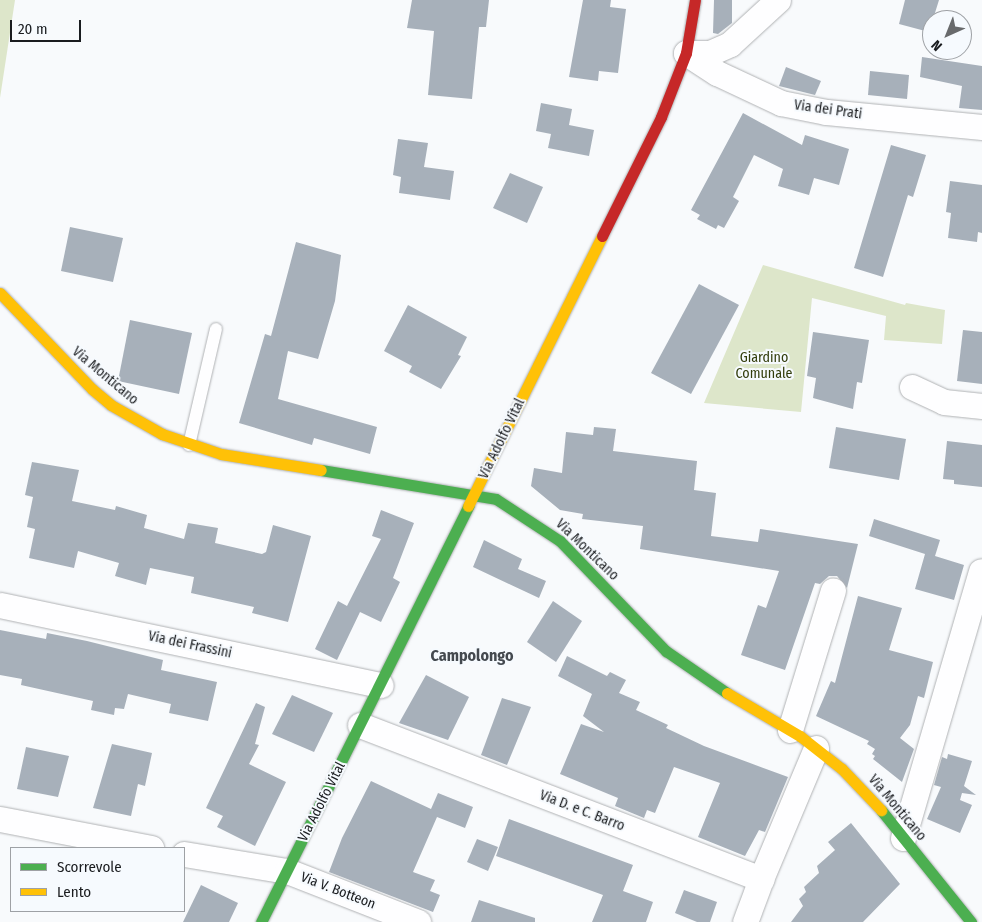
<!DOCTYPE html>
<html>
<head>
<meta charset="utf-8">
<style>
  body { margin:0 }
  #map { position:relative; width:982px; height:922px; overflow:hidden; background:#f8fafc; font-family:"Fira Sans Condensed",sans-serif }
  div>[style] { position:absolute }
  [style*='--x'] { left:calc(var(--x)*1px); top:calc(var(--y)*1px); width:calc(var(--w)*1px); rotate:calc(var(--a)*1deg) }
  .green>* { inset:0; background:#dde6ca }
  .building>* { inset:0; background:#a7b0ba }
  .roads { filter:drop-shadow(0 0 1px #b0b2b4) drop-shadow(0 0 1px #b0b2b4) }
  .lane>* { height:12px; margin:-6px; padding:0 6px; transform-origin:6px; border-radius:6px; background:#fefeff }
  .street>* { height:25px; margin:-12.5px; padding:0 12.5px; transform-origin:12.5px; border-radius:12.5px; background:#fefeff }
  .fast>* { height:11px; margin:-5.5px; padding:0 5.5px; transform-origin:5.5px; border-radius:5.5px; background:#4caf50 }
  .slow>* { height:11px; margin:-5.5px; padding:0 5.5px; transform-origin:5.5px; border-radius:5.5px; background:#ffc107 }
  .jam>* { height:11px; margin:-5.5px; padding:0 5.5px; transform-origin:5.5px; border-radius:5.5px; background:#c62828 }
  span { translate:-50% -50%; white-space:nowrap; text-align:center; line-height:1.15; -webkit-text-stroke:4px #f6fafe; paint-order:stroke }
  .street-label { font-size:14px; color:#1a1c1f }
  .park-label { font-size:14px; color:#323d0b }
  .quarter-label { font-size:16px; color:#44494f; font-weight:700 }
  .legend { position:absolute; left:10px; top:847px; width:175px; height:65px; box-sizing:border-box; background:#f6fafe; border:1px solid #9ea1a5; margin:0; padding:6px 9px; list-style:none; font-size:15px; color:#1a1c1f }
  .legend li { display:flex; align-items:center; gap:10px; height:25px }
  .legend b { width:25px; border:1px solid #9ea1a5 }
  .north { position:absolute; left:922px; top:10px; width:50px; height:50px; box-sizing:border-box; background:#f6fafe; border:1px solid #9ea1a5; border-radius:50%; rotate:224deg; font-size:14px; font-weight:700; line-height:20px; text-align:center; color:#1a1c1f }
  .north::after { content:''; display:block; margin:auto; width:18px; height:22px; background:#686a6c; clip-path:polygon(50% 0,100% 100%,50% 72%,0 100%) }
  .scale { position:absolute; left:10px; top:20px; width:71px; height:22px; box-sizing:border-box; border:2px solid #1a1c1f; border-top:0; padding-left:6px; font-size:15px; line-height:18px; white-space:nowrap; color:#1a1c1f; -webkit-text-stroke:4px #f6fafe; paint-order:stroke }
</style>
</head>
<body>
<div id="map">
  <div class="green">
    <div style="clip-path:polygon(0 0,15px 0,0 98px)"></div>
    <div style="clip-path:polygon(763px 265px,905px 305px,906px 303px,945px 310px,942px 344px,884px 340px,886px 316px,812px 298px,801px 412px,704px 403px)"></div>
  </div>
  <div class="building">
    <div style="clip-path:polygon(412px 0,489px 0,486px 27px,479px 27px,472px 99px,428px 95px,434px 31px,407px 28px)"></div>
    <div style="clip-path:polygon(583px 0,611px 0,610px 7px,626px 9px,618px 73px,599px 71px,598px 81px,569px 77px)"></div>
    <div style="clip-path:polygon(714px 0,732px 0,732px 23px,718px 34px,713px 33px)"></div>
    <div style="clip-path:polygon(905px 0,939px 0,929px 32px,899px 24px)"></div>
    <div style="clip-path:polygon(922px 57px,982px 66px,982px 110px,959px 108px,962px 86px,920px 77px)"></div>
    <div style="clip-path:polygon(786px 67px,821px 81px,815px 95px,779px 86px)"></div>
    <div style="clip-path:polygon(870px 71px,909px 75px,907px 99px,868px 95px)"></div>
    <div style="clip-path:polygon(541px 103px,572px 109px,569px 125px,594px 130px,589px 156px,548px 148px,551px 134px,536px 131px)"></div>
    <div style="clip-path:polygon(743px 113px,802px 145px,805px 135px,849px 149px,839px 185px,814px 178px,809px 195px,778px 186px,783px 169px,754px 155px,733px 197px,739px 201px,724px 228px,718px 225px,716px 229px,697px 219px,700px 215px,691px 210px)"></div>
    <div style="clip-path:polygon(398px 139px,428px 143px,424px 167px,454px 171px,450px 200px,399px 193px,401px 177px,393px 175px)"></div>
    <div style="clip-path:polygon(891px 145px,926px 155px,913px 197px,908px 195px,883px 277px,854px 268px)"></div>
    <div style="clip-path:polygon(510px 173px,543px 187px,527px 223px,493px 208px)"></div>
    <div style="clip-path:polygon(950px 181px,982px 185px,982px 233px,978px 232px,977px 242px,948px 238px,951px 213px,946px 212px)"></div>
    <div style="clip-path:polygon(70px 227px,123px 238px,113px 282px,61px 271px)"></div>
    <div style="clip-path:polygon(296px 242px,341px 255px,335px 301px,318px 359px,288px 351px,278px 399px,377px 427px,370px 454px,314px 438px,312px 445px,239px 423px,265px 334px,271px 336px)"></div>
    <div style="clip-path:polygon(699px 284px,739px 305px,691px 394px,651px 373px)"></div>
    <div style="clip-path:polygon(408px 305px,467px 337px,458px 355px,461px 356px,441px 389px,409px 372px,412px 366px,384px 351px)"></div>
    <div style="clip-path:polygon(130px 320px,192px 333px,179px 394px,118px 381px)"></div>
    <div style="clip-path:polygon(963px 330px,982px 332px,982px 384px,957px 381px)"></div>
    <div style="clip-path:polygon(813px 332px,869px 340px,862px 383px,857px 382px,853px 409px,813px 398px,816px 378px,807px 376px)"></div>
    <div style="clip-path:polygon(594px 427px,616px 429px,613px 451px,697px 461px,694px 490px,716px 493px,711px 536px,758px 542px,760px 529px,858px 544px,847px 588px,837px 576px,829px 576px,820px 584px,815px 583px,785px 670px,741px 655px,758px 605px,766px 608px,779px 571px,640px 549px,643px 526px,582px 519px,583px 514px,560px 510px,531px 486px,534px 468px,562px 473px,566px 432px,593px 435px)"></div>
    <div style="clip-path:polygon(836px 427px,906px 439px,899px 480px,829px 468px)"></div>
    <div style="clip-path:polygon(947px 441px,982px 445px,982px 487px,954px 484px,954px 480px,943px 479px)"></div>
    <div style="clip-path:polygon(32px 462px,79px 470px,72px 501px,115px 510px,116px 506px,147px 515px,144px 528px,184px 539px,188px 523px,218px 528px,215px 543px,262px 554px,266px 552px,273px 525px,311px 536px,288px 622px,252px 613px,254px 607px,191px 593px,194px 577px,150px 568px,146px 585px,115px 576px,119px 563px,78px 551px,74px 568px,29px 558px,35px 529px,27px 527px,33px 497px,25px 495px)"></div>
    <div style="clip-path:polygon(381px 510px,414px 523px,393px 578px,400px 582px,381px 622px,360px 612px,337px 660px,315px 649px,338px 601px,347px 606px,381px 539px,372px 536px)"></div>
    <div style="clip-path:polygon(874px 519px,940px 540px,935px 556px,964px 565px,954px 600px,915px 589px,925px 554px,869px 536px)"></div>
    <div style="clip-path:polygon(484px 540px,522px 559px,518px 569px,546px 581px,539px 598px,473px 567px)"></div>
    <div style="clip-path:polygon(858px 596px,902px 608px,889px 650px,933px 662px,924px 698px,918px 696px,910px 725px,900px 738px,914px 749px,902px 782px,873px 759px,875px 756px,872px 754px,875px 749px,867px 744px,869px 741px,816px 716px,831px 681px,835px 683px)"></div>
    <div style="clip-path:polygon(553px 601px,582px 621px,556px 662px,527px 642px)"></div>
    <div style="clip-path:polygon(0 630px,46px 639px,47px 633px,87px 641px,163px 660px,161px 670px,217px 682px,208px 721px,169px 713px,171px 704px,128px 694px,124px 709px,115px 708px,114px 715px,91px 710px,93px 701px,21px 685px,22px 679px,0 675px)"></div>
    <div style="clip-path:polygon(567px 656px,607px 676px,610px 672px,626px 680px,619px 693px,640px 702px,636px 710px,668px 725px,666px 728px,704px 746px,788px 777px,765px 832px,759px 830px,745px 856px,698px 837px,720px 783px,674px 767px,655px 813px,647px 810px,644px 818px,615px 806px,618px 798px,560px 774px,581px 724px,604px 732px,583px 716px,592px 694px,558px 676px)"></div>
    <div style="clip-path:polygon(426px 675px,469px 697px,448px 740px,399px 723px)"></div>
    <div style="clip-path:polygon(292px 695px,333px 713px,314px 752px,272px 734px)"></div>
    <div style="clip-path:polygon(502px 698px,531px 707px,507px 765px,481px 755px)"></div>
    <div style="clip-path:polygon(256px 703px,265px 707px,255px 744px,259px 745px,249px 764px,286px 782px,255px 846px,217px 827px,223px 816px,206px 808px)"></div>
    <div style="clip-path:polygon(112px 744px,152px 753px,145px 786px,138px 784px,131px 816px,93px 808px)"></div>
    <div style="clip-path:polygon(26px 747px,69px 756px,58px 797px,17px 789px)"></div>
    <div style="clip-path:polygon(948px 754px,972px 761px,964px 786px,976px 795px,962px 793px,960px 800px,972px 805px,960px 833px,927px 819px,941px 787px,934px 785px,942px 757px,947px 759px)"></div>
    <div style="clip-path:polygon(371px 781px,431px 809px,438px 793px,473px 807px,465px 828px,437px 817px,413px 872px,435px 880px,430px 891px,440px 895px,433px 912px,329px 872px,342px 838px)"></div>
    <div style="clip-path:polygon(509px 819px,633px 865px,623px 891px,653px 902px,646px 922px,592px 922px,603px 895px,496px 856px)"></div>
    <div style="clip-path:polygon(851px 823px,900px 884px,863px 922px,791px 922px,803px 906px,799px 899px,806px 892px,804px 887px,819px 873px,817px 866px,835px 850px,828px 842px)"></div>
    <div style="clip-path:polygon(477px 839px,498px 847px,488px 871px,467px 862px)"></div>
    <div style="clip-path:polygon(201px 885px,238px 903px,229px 922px,183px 922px)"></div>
    <div style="clip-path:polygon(684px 890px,717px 902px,710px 922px,697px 922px,675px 913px)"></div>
    <div style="clip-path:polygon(479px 900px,535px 918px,535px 922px,471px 922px)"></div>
  </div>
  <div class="roads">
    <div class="lane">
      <div style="--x:189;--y:445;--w:119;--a:-76.9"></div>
    </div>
    <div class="street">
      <div style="--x:686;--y:53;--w:37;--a:33"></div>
      <div style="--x:717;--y:73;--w:71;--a:25.1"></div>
      <div style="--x:781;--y:103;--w:46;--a:11.3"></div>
      <div style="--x:826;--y:112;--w:157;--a:5.5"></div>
      <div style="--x:686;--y:53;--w:24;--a:0"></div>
      <div style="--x:710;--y:53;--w:22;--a:-24"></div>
      <div style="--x:730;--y:44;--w:65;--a:-42.5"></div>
      <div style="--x:912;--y:387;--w:35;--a:25"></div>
      <div style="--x:944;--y:402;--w:38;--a:6"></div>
      <div style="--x:0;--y:605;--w:389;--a:11.9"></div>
      <div style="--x:360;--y:725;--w:430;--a:21"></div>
      <div style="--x:761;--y:879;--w:46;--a:110.4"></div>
      <div style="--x:790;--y:730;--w:146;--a:-72.9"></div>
      <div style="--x:0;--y:819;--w:154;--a:10.9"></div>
      <div style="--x:903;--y:838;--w:278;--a:-73.7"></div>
      <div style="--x:184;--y:854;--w:104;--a:9.4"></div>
      <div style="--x:287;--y:871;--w:141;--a:21.3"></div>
      <div style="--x:761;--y:879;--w:142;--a:-67.2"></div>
    </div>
    <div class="fast">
      <div style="--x:321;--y:470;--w:177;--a:9.4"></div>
      <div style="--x:496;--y:499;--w:77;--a:33.3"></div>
      <div style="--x:560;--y:541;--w:153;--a:46.1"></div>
      <div style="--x:666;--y:651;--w:74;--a:34.5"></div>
      <div style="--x:881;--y:810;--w:144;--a:51.2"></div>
      <div style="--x:261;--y:922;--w:465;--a:-63.5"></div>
    </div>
    <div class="slow">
      <div style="--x:0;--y:293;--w:133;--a:46.2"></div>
      <div style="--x:92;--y:389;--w:25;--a:40"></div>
      <div style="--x:111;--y:405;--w:59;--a:29.6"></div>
      <div style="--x:162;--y:434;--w:62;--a:18.7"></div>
      <div style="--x:221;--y:454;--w:101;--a:9.1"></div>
      <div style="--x:468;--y:506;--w:301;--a:-63.6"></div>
      <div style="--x:727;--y:693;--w:85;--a:30.5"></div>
      <div style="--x:800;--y:736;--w:53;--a:38.2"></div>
      <div style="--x:842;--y:769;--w:57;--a:46.4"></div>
    </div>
    <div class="jam">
      <div style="--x:602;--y:236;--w:133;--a:-63.6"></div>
      <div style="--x:661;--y:117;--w:69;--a:-68.7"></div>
      <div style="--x:686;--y:53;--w:54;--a:-80.4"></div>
    </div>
  </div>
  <div class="street-label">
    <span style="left:828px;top:110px;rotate:8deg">Via dei Prati</span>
    <span style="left:105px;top:376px;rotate:40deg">Via Monticano</span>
    <span style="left:502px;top:439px;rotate:-64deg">Via Adolfo Vital</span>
    <span style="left:587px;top:550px;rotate:44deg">Via Monticano</span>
    <span style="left:190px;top:645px;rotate:12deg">Via dei Frassini</span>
    <span style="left:322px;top:802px;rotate:-63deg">Via Adolfo Vital</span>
    <span style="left:897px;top:808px;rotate:50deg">Via Monticano</span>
    <span style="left:582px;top:811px;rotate:21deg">Via D. e C. Barro</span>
    <span style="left:338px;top:891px;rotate:21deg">Via V. Botteon</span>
  </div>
  <div class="park-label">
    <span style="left:764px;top:366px">Giardino<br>Comunale</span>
  </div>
  <div class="quarter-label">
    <span style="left:472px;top:656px">Campolongo</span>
  </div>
  <ul class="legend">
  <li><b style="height:6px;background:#4caf50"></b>Scorrevole</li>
  <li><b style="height:6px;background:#ffc107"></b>Lento</li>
  </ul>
  <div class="north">N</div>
  <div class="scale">20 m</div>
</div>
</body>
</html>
